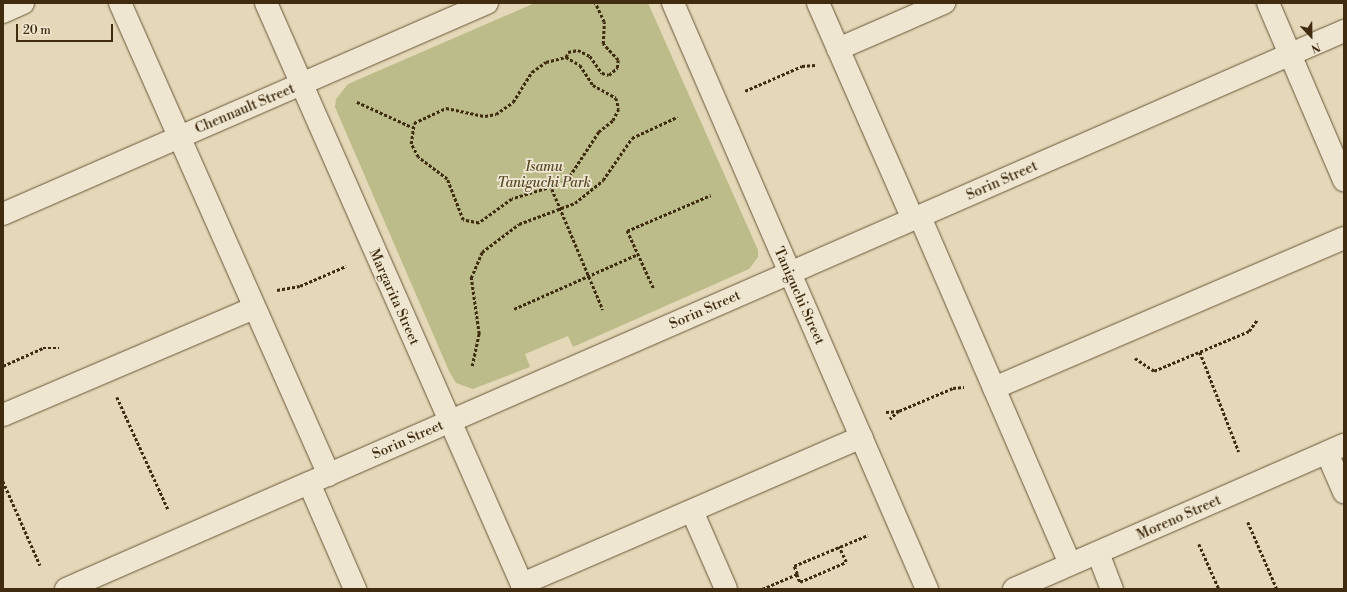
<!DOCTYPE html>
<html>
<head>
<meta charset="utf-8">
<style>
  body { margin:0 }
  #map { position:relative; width:1347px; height:592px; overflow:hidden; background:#e5d8b8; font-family:"Libre Bodoni",serif }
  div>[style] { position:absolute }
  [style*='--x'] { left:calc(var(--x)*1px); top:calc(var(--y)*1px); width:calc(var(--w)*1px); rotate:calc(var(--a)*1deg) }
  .green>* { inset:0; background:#bbbc8a }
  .path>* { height:2.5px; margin-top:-1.25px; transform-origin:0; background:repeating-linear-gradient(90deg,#402b0e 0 3px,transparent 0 5px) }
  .roads { filter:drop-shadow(0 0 1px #695638) drop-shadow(0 0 1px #695638) }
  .minor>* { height:22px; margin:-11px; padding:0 11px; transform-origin:11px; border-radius:11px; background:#eee6d1 }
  span { translate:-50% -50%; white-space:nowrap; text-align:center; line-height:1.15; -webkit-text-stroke:3.5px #eee6d1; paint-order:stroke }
  .street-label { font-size:14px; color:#402b0e }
  .park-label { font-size:14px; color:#594827; font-style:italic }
  .frame { position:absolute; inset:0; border:4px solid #402b0e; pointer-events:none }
  .north { position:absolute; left:1291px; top:16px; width:40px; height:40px; -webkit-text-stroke:3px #eee6d1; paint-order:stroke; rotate:158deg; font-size:11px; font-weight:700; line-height:16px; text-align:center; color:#402b0e }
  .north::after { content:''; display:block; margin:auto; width:14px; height:18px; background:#402b0e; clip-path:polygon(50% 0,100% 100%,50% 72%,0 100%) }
  .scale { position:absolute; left:16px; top:24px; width:97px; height:18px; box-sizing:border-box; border:2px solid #402b0e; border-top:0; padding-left:5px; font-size:12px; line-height:14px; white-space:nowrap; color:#402b0e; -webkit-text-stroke:3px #eee6d1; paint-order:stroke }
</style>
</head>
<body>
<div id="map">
  <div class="green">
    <div style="clip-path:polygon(535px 3px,648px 3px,758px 250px,758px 257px,749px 269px,573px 347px,568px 336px,525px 354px,530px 367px,473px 389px,456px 383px,449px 371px,335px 107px,336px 99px,348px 84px)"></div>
  </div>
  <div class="path">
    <div style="--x:566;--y:57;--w:16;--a:30"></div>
    <div style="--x:580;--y:65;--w:24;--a:57"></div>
    <div style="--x:593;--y:85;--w:26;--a:29"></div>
    <div style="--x:616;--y:98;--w:11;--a:75"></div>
    <div style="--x:619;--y:109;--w:13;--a:117"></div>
    <div style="--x:613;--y:121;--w:18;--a:142"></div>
    <div style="--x:599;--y:132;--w:55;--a:123.1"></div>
    <div style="--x:569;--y:178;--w:10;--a:143"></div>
    <div style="--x:561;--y:184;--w:51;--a:163"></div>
    <div style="--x:512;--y:199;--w:41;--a:144"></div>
    <div style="--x:479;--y:223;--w:16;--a:-169"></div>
    <div style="--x:463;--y:220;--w:44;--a:-111.3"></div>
    <div style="--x:447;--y:179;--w:36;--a:-143"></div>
    <div style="--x:418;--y:157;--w:15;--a:-118"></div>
    <div style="--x:411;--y:144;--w:21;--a:-82"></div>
    <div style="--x:414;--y:123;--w:35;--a:-25"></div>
    <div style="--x:446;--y:108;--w:40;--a:12"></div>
    <div style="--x:485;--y:116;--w:11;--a:-10"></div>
    <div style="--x:496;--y:114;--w:21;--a:-35"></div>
    <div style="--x:513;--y:102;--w:36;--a:-58"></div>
    <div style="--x:532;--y:72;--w:17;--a:-36"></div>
    <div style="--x:546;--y:62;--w:21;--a:-14"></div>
    <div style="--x:566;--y:57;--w:5;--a:-68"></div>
    <div style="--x:568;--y:52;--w:10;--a:-11"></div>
    <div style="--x:578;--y:50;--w:13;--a:27"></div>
    <div style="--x:590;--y:56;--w:21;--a:55"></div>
    <div style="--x:602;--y:73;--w:7;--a:16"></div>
    <div style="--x:609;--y:75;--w:11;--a:-41"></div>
    <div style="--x:617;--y:68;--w:8;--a:-83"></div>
    <div style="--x:618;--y:60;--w:22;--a:-133"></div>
    <div style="--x:603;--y:44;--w:22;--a:-87"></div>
    <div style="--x:604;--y:22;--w:21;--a:-115"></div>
    <div style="--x:745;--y:91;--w:62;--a:-23.7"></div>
    <div style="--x:802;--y:66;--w:13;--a:-4"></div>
    <div style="--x:357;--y:102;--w:60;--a:24.4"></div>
    <div style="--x:552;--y:189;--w:131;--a:67.1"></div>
    <div style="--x:653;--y:288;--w:63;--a:-114.5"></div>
    <div style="--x:627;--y:231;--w:91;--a:-23.2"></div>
    <div style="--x:277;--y:290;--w:23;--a:-10"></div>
    <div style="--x:300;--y:286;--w:50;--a:-23.5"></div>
    <div style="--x:514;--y:309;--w:136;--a:-23.9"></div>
    <div style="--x:1200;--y:352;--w:107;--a:68.7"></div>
    <div style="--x:1135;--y:358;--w:23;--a:34"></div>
    <div style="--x:1154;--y:371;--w:103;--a:-22.8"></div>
    <div style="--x:1249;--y:331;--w:14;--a:-54"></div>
    <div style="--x:3;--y:366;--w:44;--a:-24.2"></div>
    <div style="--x:43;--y:348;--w:16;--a:0"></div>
    <div style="--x:472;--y:366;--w:33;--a:-78"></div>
    <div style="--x:479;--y:334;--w:57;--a:-98.1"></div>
    <div style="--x:471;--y:278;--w:28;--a:-67"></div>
    <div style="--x:482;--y:252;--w:46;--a:-37.1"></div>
    <div style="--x:519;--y:224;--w:60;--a:-20.6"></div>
    <div style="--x:575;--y:203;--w:36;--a:-39"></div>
    <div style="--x:603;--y:180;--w:51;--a:-55.4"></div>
    <div style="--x:632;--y:138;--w:50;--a:-25"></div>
    <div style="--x:117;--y:397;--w:123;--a:65.5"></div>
    <div style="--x:899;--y:411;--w:59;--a:-23.1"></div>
    <div style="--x:953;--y:388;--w:11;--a:-5"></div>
    <div style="--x:886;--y:412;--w:13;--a:-4"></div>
    <div style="--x:899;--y:411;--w:12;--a:138"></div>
    <div style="--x:3;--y:481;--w:92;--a:66.2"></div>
    <div style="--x:1248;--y:522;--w:73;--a:66.6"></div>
    <div style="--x:1199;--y:544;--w:49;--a:66"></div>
    <div style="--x:797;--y:574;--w:9;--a:69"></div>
    <div style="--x:800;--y:582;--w:50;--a:-23.5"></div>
    <div style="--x:846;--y:562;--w:17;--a:-115"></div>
    <div style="--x:762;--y:589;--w:38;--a:-23"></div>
    <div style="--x:797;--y:574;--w:9;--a:-111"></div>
    <div style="--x:794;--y:566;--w:80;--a:-22.7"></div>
  </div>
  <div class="roads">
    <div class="minor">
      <div style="--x:120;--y:3;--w:516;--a:66.12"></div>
      <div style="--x:266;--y:3;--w:640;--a:66.24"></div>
      <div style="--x:673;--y:3;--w:639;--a:66.57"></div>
      <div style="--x:818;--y:3;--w:236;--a:66.3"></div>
      <div style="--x:1268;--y:3;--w:193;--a:66.8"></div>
      <div style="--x:3;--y:12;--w:22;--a:-24"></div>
      <div style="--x:838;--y:49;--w:116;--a:-23.5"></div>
      <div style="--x:3;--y:214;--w:528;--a:-23.55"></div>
      <div style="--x:920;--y:217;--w:378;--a:66.6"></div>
      <div style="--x:994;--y:388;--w:381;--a:-23.2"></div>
      <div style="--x:3;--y:415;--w:273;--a:-23.1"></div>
      <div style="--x:1327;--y:453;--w:43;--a:66.4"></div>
      <div style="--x:309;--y:483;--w:116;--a:66.5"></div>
      <div style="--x:692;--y:511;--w:85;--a:66.4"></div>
      <div style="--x:1098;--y:553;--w:39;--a:69"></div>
      <div style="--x:522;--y:584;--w:370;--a:-23.4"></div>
      <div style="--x:66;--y:589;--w:1395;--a:-23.59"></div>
      <div style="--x:1014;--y:589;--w:360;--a:-23.6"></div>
    </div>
  </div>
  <div class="street-label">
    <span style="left:245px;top:109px;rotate:-23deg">Chennault Street</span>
    <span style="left:1002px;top:181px;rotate:-24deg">Sorin Street</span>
    <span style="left:799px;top:296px;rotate:66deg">Taniguchi Street</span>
    <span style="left:394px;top:297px;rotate:66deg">Margarita Street</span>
    <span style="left:705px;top:310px;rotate:-24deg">Sorin Street</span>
    <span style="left:408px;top:440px;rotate:-24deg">Sorin Street</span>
    <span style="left:1179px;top:518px;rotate:-24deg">Moreno Street</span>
  </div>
  <div class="park-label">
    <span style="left:544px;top:175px">Isamu<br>Taniguchi Park</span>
  </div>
  <div class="frame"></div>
  <div class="north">N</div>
  <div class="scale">20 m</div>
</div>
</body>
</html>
